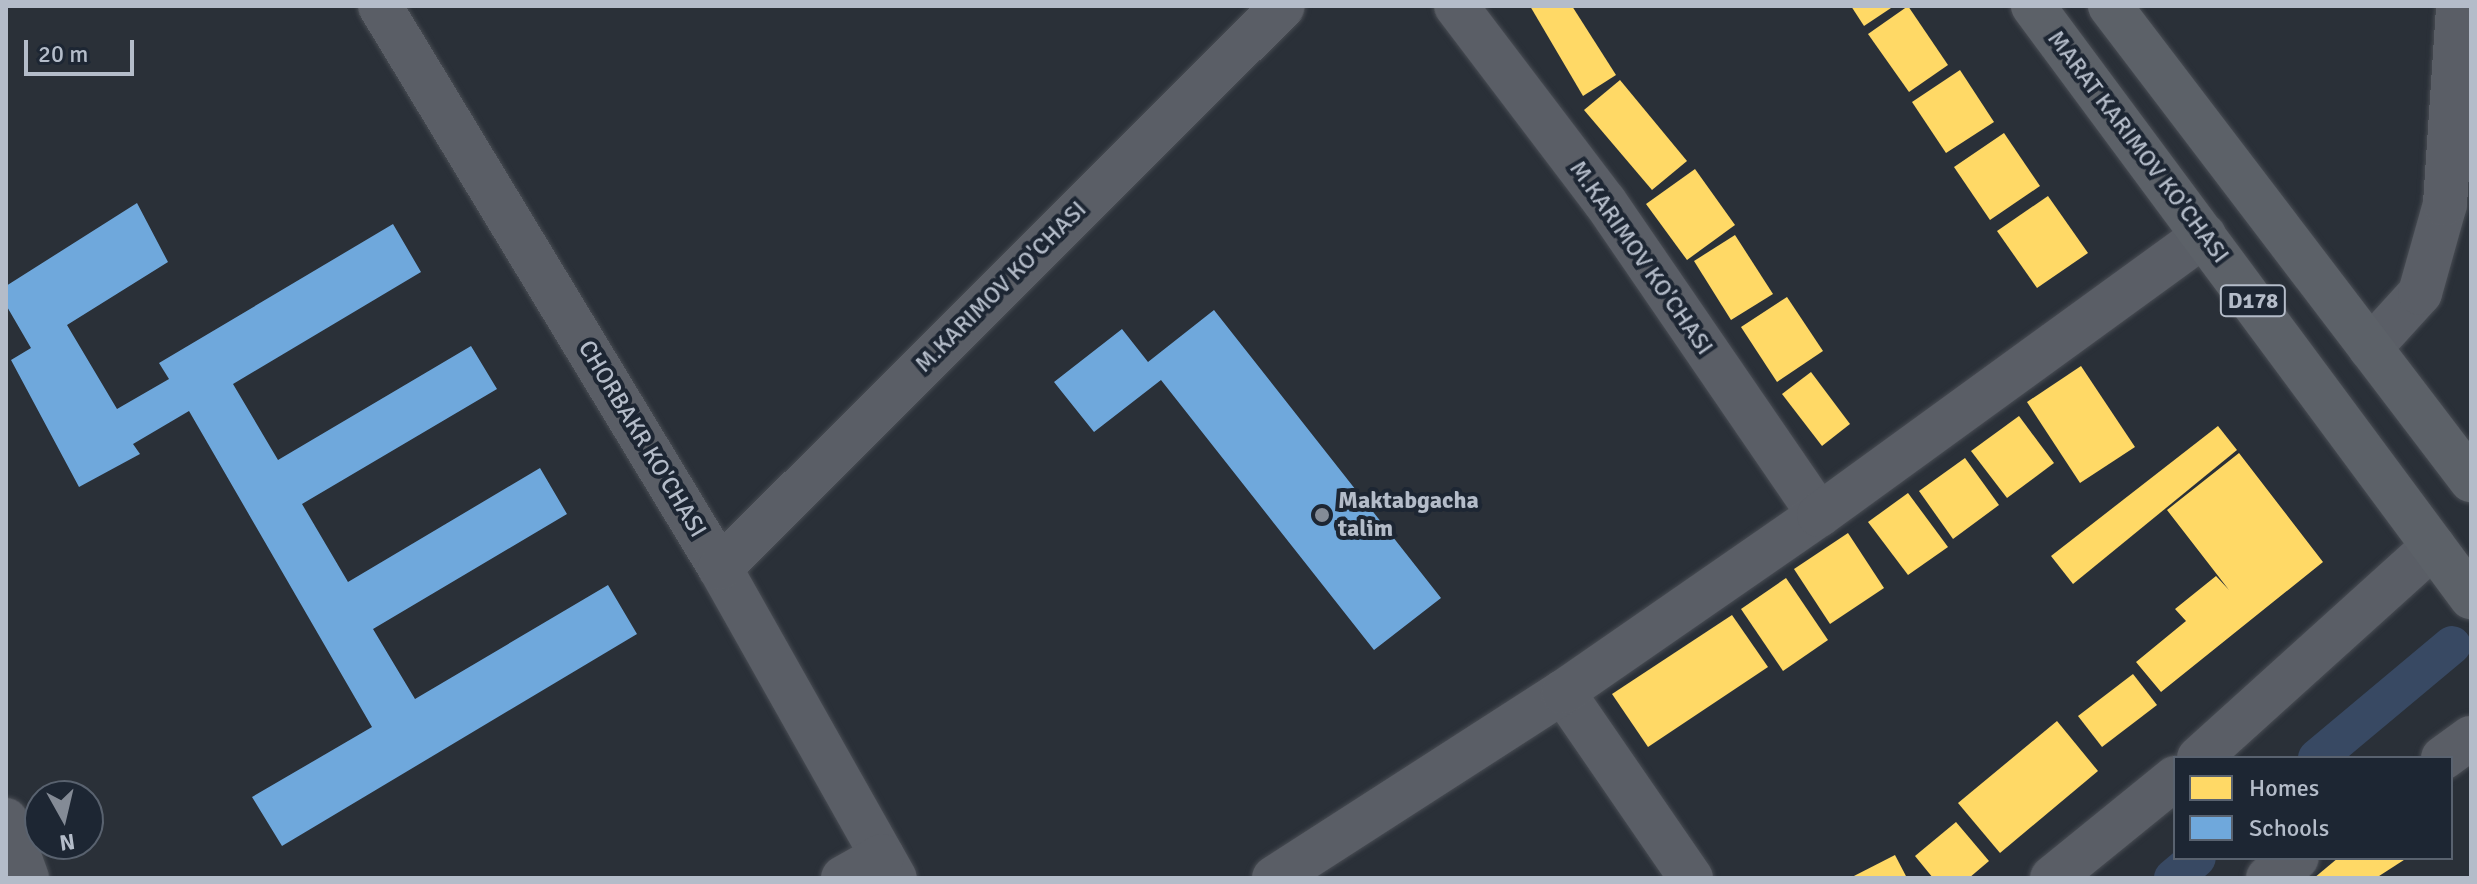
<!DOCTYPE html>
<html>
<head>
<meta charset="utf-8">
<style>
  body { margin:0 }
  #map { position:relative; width:2477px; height:884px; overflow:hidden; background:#2a3038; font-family:Signika,sans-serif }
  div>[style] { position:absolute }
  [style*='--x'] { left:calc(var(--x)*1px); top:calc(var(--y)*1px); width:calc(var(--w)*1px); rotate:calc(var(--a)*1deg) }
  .homes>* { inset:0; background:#ffd966 }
  .schools>* { inset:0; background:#6fa8dc }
  .canal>* { height:38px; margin:-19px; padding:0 19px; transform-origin:19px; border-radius:19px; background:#384963 }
  .roads { filter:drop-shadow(0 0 2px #484c53) drop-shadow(0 0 2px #484c53) }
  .minor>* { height:44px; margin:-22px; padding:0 22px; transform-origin:22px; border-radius:22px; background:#5a5e66 }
  .major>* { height:44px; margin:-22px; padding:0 22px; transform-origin:22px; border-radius:22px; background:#5c6168 }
  .dots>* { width:22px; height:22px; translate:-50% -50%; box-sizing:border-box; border:4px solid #1d2633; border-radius:50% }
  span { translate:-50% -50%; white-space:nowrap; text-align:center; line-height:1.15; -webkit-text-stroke:8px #1d2633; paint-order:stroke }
  .shield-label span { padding:2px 6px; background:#1d2633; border:2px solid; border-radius:6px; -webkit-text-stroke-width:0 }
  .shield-label { font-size:22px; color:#b4bcc9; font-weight:700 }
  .street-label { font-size:24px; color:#b4bcc9 }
  .poi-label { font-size:24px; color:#b4bcc9; font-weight:700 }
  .left { translate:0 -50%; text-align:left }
  .frame { position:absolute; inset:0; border:8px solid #b4bcc9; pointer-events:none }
  .legend { position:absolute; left:2173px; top:756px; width:280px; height:104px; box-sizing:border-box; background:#1d2633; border:2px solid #59626f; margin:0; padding:10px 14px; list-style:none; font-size:24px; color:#b4bcc9 }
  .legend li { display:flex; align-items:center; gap:16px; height:40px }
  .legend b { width:40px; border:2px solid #59626f }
  .north { position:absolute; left:24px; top:780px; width:80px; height:80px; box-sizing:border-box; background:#1d2633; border:2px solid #59626f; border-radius:50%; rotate:172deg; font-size:22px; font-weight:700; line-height:32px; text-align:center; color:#b4bcc9 }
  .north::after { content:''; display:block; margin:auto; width:28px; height:36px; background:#848b96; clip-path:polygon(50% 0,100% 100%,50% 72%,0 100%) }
  .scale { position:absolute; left:24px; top:40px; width:110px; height:36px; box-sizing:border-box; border:4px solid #b4bcc9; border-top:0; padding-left:10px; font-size:24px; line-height:28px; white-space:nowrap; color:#b4bcc9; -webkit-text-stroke:6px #1d2633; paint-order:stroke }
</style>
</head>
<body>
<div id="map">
  <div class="homes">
    <div style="clip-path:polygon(1530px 6px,1572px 6px,1616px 75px,1583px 96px)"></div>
    <div style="clip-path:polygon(1851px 6px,1894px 6px,1864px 26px)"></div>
    <div style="clip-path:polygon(1908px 6px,1948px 65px,1909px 92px,1868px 34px)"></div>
    <div style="clip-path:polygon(1960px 70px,1994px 122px,1946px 153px,1912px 102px)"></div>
    <div style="clip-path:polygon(1620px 80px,1687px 161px,1652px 190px,1584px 110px)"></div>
    <div style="clip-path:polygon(2004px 133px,2040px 186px,1990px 220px,1954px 167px)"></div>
    <div style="clip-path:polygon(1695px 169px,1735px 225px,1687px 260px,1646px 204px)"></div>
    <div style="clip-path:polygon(2048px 196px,2088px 253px,2037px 288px,1997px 231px)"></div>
    <div style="clip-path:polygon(1735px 235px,1773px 294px,1731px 320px,1694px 261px)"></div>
    <div style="clip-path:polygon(1787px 297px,1823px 351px,1777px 382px,1741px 327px)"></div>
    <div style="clip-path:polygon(2081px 366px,2135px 447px,2080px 483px,2027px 402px)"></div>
    <div style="clip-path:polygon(1811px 372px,1850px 424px,1822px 446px,1782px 394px)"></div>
    <div style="clip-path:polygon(2019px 416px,2054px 463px,2007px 498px,1971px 451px)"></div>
    <div style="clip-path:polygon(2218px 426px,2237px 450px,2073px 584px,2051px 556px)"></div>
    <div style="clip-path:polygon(2239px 453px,2323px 562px,2161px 692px,2136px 662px,2186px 621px,2175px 609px,2216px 576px,2229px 590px,2167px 510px)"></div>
    <div style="clip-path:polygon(1965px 458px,1999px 505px,1953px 539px,1919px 491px)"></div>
    <div style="clip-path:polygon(1908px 493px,1948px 547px,1908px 575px,1868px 522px)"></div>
    <div style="clip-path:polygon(1848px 533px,1884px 588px,1830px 624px,1794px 569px)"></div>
    <div style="clip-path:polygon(1786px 578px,1828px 640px,1783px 671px,1741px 609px)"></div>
    <div style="clip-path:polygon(1732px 615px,1768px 667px,1648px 747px,1612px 694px)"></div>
    <div style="clip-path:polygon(2133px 674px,2157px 705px,2102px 747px,2078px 716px)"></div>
    <div style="clip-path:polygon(2057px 721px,2098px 771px,2000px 853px,1958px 803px)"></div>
    <div style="clip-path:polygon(1956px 822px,1989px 861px,1969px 878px,1933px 878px,1915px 856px)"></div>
    <div style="clip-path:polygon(1895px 855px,1907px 878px,1850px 878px)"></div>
    <div style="clip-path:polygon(2338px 858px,2407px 858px,2376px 878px,2314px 878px)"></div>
  </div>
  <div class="schools">
    <div style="clip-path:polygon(137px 203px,168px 262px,67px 325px,117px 409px,169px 379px,159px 363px,393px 224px,421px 272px,233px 384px,278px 460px,471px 346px,497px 389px,302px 504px,348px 582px,540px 468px,567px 514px,373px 629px,415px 699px,608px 585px,637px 634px,282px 846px,252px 797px,372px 727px,189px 411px,133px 444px,140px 454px,79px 487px,11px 360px,31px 348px,6px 305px,6px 286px)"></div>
    <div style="clip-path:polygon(1214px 310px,1441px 598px,1374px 650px,1161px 380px,1094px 432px,1054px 382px,1122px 329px,1148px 362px)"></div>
  </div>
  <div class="canal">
    <div style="--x:2317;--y:758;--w:176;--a:-39.9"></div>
    <div style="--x:2173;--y:878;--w:31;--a:-40"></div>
  </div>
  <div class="roads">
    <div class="minor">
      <div style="--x:380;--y:6;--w:657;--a:58.83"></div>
      <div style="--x:720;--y:568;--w:356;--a:60.6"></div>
      <div style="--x:1456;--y:6;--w:246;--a:52.8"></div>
      <div style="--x:1605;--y:202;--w:379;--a:55.6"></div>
      <div style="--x:2370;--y:348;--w:74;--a:-47.7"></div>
      <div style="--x:2420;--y:293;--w:92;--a:-74.3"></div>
      <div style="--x:2445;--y:204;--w:198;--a:-86.2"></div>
      <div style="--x:720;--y:568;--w:795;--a:-44.95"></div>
      <div style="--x:1563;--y:692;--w:226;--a:55.5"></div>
      <div style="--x:2199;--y:758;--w:316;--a:-42.1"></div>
      <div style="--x:2443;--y:758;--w:34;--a:-36"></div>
      <div style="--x:6;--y:820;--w:62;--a:70.1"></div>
      <div style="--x:843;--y:878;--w:45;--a:-29.4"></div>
      <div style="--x:1274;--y:878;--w:344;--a:-32.8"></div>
      <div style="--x:1563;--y:692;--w:311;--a:-34.7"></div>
      <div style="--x:1819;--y:515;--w:476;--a:-36"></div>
      <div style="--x:2052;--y:878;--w:159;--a:-39.1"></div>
      <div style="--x:2268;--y:878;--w:35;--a:-35"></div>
    </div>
    <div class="major">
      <div style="--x:2033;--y:6;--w:736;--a:53.46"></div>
      <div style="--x:2110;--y:6;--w:596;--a:52.71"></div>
    </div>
  </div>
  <div class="dots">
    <div style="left:1322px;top:515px;background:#848b96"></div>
  </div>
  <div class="shield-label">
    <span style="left:2253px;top:301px">D178</span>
  </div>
  <div class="street-label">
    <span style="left:2138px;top:147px;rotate:53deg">MARAT KARIMOV KO'CHASI</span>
    <span style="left:1641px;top:258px;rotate:55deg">M.KARIMOV KO'CHASI</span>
    <span style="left:1001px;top:287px;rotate:-45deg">M.KARIMOV KO'CHASI</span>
    <span style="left:642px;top:439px;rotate:59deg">CHORBAKR KO'CHASI</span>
  </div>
  <div class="poi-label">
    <span class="left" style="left:1338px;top:515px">Maktabgacha<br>talim</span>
  </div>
  <div class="frame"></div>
  <ul class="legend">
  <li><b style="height:22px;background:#ffd966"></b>Homes</li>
  <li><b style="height:22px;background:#6fa8dc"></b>Schools</li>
  </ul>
  <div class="north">N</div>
  <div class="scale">20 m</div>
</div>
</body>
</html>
